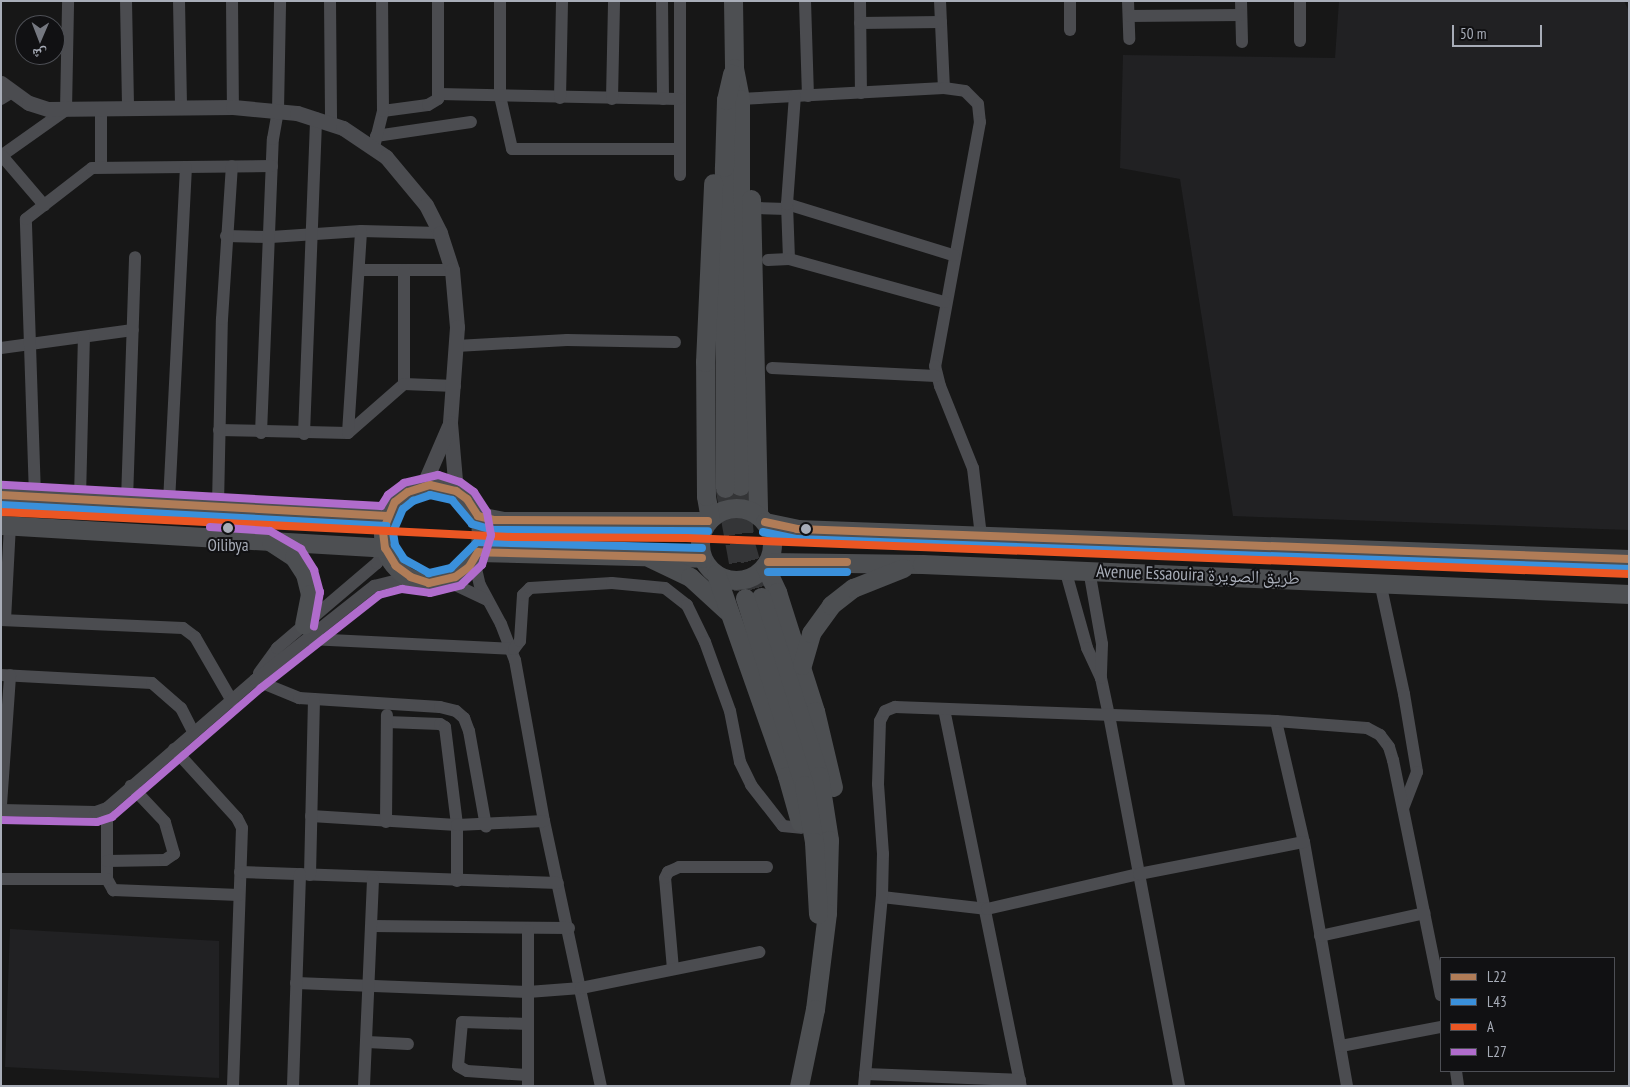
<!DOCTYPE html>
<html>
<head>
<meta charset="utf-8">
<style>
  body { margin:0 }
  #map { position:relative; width:1630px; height:1087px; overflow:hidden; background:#171717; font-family:"PT Sans Narrow","Noto Naskh Arabic",sans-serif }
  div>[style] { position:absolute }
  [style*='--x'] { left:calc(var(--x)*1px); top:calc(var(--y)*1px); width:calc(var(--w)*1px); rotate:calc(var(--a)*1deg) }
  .built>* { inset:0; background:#212123 }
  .primary-tunnel>* { height:19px; margin-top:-9.5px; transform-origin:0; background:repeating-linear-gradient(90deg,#343537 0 19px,transparent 0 28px) }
  .minor>* { height:12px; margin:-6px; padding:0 6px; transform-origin:6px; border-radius:6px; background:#4b4c50 }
  .tertiary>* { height:15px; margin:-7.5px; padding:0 7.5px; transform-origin:7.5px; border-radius:7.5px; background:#4b4c50 }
  .primary>* { height:19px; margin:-9.5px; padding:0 9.5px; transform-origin:9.5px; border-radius:9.5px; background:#4d4f52 }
  .primary>.ring { margin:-9.5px; padding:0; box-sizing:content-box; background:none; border:19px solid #4d4f52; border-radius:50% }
  .bus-1>* { height:8px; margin:-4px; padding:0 4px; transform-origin:4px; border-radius:4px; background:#b07c57 }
  .bus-2>* { height:8px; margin:-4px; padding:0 4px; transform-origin:4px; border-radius:4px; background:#3a90db }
  .bus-3>* { height:8px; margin:-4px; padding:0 4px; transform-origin:4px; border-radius:4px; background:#eb5623 }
  .bus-4>* { height:8px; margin:-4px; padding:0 4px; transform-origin:4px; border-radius:4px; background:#b06ccc }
  .dots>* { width:14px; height:14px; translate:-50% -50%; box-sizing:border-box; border:2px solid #111113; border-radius:50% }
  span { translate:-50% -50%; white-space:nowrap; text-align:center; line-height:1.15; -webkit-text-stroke:4px #111113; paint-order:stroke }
  .bus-label { font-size:17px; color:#a8adb8 }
  .street-label { font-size:18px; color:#a8adb8 }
  .frame { position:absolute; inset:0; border:2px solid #a8adb8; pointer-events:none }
  .legend { position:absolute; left:1440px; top:957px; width:175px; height:115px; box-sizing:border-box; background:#111113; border:1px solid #4d4f55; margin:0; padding:6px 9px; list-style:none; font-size:15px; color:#a8adb8 }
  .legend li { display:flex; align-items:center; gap:10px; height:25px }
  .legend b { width:25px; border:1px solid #4d4f55 }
  .north { position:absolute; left:15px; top:15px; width:50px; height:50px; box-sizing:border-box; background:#111113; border:1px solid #4d4f55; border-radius:50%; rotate:181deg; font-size:14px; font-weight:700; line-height:20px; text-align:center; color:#a8adb8 }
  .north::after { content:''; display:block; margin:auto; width:18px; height:22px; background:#757880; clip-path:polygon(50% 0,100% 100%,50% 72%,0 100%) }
  .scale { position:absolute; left:1452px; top:25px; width:90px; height:22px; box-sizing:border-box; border:2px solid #a8adb8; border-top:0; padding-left:6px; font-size:15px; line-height:18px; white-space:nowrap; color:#a8adb8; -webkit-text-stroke:4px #111113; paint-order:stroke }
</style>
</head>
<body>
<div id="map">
  <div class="built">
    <div style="clip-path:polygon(1339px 1px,1624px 1px,1629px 11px,1629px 530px,1233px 516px,1180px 179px,1120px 168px,1123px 55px,1335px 58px)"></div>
    <div style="clip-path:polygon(10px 929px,219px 941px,219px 1078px,5px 1067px)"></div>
  </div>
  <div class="primary-tunnel">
    <div style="--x:740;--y:486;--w:56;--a:84.9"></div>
    <div style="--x:745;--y:542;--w:57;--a:73.8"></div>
    <div style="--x:725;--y:488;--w:112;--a:79.7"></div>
  </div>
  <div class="minor">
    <div style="--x:126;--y:1;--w:107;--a:88.9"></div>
    <div style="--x:179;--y:1;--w:105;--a:88.9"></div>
    <div style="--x:232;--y:1;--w:106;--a:89.5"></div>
    <div style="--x:330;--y:1;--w:122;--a:89.5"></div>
    <div style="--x:500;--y:1;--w:95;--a:90"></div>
    <div style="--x:500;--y:96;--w:54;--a:77.2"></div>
    <div style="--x:512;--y:149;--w:168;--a:0"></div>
    <div style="--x:662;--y:1;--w:98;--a:89.4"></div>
    <div style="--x:680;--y:1;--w:174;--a:90"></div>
    <div style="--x:805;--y:1;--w:95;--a:88.2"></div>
    <div style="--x:860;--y:1;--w:92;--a:89.4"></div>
    <div style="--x:940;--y:1;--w:87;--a:87.4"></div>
    <div style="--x:1070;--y:1;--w:29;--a:90"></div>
    <div style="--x:1128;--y:1;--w:38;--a:88"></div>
    <div style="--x:1241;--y:1;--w:41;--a:88.6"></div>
    <div style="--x:1300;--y:1;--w:40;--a:90"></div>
    <div style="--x:1129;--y:16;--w:112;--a:-0.5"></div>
    <div style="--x:860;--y:23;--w:81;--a:-0.7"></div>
    <div style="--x:439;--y:94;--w:240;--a:1.2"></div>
    <div style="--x:560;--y:98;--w:97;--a:-88.8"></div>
    <div style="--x:1;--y:99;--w:13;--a:-32"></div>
    <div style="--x:612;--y:99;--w:98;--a:-88.8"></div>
    <div style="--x:740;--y:99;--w:204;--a:-3.1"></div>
    <div style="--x:944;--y:88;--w:21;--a:8"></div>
    <div style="--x:965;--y:91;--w:18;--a:45"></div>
    <div style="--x:978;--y:104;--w:18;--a:84"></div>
    <div style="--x:980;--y:122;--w:248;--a:100.4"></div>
    <div style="--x:935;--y:366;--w:21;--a:76"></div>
    <div style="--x:940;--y:386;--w:88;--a:68.1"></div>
    <div style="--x:973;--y:468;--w:68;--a:83.3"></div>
    <div style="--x:101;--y:108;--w:59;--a:90"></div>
    <div style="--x:383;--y:111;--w:45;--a:-7.6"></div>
    <div style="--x:428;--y:105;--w:12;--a:-31"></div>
    <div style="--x:438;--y:99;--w:98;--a:-90"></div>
    <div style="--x:376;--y:136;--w:96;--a:-8.4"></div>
    <div style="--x:374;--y:147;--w:37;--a:-76"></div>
    <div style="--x:383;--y:111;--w:110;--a:-90.5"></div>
    <div style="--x:1;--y:156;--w:80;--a:-35.3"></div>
    <div style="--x:66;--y:110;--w:109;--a:-88.9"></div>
    <div style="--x:2;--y:156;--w:65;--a:49.4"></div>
    <div style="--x:787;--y:204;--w:174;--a:17.1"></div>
    <div style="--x:758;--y:208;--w:29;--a:2"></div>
    <div style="--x:226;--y:236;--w:45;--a:1.3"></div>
    <div style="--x:271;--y:237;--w:90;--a:-3.8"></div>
    <div style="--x:361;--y:231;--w:79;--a:1.5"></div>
    <div style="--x:789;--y:259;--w:55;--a:-92.1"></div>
    <div style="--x:787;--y:204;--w:108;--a:-85.8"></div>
    <div style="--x:768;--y:260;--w:21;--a:-3"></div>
    <div style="--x:789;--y:259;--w:161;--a:15.5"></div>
    <div style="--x:359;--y:270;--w:93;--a:0"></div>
    <div style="--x:456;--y:346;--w:111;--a:-3.1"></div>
    <div style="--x:567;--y:340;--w:108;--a:1.1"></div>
    <div style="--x:1;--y:348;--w:133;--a:-7.8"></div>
    <div style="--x:772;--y:368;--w:164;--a:2.8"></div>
    <div style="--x:404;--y:384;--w:114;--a:-90"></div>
    <div style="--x:219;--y:430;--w:129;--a:1.3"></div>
    <div style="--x:348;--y:433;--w:74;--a:-41.2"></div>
    <div style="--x:404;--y:384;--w:51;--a:2.2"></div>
    <div style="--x:261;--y:433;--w:294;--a:-87.7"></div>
    <div style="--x:273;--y:139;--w:29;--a:-80"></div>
    <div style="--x:278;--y:110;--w:109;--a:-88.9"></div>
    <div style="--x:348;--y:433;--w:202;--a:-86.3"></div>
    <div style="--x:304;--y:434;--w:316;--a:-87.8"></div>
    <div style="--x:35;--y:496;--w:277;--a:-91.9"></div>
    <div style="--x:26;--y:219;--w:83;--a:-37.7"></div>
    <div style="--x:92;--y:168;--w:180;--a:-0.6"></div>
    <div style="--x:80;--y:498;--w:161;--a:-88.6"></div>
    <div style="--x:127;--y:500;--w:243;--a:-88.1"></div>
    <div style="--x:169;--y:502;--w:335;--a:-87.1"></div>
    <div style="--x:218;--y:505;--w:186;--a:-88.8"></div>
    <div style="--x:222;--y:319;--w:153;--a:-86.3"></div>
    <div style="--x:474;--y:560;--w:26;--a:77"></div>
    <div style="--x:480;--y:585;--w:44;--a:61.7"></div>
    <div style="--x:501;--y:624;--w:39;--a:69"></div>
    <div style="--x:515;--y:660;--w:164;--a:79.8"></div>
    <div style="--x:544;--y:821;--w:271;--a:77.9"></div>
    <div style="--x:1065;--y:569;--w:82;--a:74.4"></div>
    <div style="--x:1087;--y:648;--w:33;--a:65"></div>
    <div style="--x:1101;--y:678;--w:38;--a:78"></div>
    <div style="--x:1109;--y:715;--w:378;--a:79.3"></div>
    <div style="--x:1089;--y:570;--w:75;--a:80"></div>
    <div style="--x:1102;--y:644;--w:34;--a:92"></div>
    <div style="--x:447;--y:581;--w:44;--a:25.4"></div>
    <div style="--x:1380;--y:582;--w:115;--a:77.9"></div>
    <div style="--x:1404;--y:694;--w:79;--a:80.5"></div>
    <div style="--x:1417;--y:772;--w:39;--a:111"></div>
    <div style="--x:1;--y:620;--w:182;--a:2.5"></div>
    <div style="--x:183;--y:628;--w:15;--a:37"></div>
    <div style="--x:195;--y:637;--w:74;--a:60"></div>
    <div style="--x:5;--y:620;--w:94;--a:-87"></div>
    <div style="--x:309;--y:639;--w:205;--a:2.8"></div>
    <div style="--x:514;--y:649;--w:10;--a:-53"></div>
    <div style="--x:520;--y:641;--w:46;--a:-86.3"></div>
    <div style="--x:523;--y:595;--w:10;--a:-45"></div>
    <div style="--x:530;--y:588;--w:82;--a:-3.5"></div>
    <div style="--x:612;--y:583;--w:53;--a:5.4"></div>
    <div style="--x:665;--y:588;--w:28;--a:38"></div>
    <div style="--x:687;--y:605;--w:41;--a:64.1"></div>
    <div style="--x:705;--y:642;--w:73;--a:70.1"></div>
    <div style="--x:730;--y:711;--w:52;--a:78.9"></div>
    <div style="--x:740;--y:762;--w:25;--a:64"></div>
    <div style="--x:751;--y:785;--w:52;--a:52"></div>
    <div style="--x:783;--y:826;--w:18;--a:6"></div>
    <div style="--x:259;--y:673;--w:31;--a:-54"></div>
    <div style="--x:277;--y:648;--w:131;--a:-40.4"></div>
    <div style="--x:377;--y:563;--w:16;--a:-55"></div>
    <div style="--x:1;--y:675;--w:151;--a:3"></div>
    <div style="--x:152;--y:683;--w:38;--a:41"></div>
    <div style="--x:181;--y:708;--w:27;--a:63"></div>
    <div style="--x:255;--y:680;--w:48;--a:22.2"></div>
    <div style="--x:299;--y:698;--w:141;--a:3.7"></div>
    <div style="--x:440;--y:707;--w:16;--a:14"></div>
    <div style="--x:456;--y:711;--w:11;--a:41"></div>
    <div style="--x:464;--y:718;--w:14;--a:69"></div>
    <div style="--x:469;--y:731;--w:97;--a:79.9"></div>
    <div style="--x:944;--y:709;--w:385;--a:78.5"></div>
    <div style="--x:1276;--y:721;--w:124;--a:77"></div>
    <div style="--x:1304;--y:842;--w:248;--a:80"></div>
    <div style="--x:387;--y:722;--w:53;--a:2.2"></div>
    <div style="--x:440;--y:724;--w:6;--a:31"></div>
    <div style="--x:445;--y:727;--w:99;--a:83"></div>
    <div style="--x:457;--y:825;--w:56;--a:90"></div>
    <div style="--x:174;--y:749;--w:93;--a:47.6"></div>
    <div style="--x:237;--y:818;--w:11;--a:63"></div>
    <div style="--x:242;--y:828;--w:258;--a:92"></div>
    <div style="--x:1;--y:805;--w:130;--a:-86"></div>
    <div style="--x:107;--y:808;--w:71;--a:90"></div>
    <div style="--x:107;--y:879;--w:13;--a:61"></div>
    <div style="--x:113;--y:890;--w:126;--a:2.3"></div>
    <div style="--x:1;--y:810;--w:95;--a:1.2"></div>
    <div style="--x:96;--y:812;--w:12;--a:-20"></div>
    <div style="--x:107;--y:808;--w:196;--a:-40.9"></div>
    <div style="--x:255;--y:680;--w:152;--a:-38.3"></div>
    <div style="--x:374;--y:586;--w:38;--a:-14"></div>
    <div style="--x:311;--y:816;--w:146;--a:3.5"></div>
    <div style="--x:457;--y:825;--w:87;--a:-2.6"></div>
    <div style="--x:386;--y:822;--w:107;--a:-89.5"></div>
    <div style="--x:107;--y:861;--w:58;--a:-1"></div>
    <div style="--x:165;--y:860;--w:11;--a:-34"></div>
    <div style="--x:174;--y:854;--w:33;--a:-106"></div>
    <div style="--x:165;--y:822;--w:50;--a:-133.4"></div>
    <div style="--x:240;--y:872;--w:318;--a:2"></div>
    <div style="--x:310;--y:875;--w:175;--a:-88.7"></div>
    <div style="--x:1;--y:879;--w:106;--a:0"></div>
    <div style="--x:882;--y:897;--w:106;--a:6.5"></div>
    <div style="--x:987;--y:909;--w:156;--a:-13"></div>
    <div style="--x:1139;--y:874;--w:168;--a:-11"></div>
    <div style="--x:372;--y:926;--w:197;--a:0.6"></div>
    <div style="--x:1320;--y:936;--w:107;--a:-12.4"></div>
    <div style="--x:673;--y:969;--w:91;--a:-95"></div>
    <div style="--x:665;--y:878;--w:7;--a:-63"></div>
    <div style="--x:668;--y:872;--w:12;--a:-24"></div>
    <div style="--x:679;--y:867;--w:88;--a:0"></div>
    <div style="--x:296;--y:983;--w:232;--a:2.2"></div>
    <div style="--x:528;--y:992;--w:53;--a:-4.3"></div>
    <div style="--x:581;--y:988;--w:182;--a:-11.4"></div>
    <div style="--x:367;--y:1042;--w:41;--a:2.8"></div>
    <div style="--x:1341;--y:1046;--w:102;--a:-10.8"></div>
    <div style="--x:1456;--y:1071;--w:15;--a:82"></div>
    <div style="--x:865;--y:1074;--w:155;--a:2.2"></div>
    <div style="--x:527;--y:1075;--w:60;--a:-176.2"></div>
    <div style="--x:467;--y:1071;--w:10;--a:-151"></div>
    <div style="--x:458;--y:1066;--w:44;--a:-84.8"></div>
    <div style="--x:462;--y:1022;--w:66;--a:1.7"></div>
    <div style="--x:293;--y:1086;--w:212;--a:-88.1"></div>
    <div style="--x:364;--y:1086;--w:207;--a:-87.5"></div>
    <div style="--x:528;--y:1086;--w:156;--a:-90"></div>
    <div style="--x:864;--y:1086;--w:190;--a:-84.6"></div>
    <div style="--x:882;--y:897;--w:43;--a:-88.7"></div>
    <div style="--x:883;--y:854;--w:70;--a:-94.1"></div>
    <div style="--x:878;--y:784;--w:63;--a:-88.2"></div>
    <div style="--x:880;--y:721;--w:11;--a:-63"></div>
    <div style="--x:885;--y:711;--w:11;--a:-22"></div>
    <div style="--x:895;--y:707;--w:381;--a:2.1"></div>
    <div style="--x:1276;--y:721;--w:91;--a:4.4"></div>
    <div style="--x:1367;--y:728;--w:15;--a:28"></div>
    <div style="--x:1380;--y:735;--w:15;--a:53"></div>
    <div style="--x:1389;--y:747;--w:14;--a:73"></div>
    <div style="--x:1393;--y:760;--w:240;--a:78.5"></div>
  </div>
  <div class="tertiary">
    <div style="--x:1;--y:83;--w:34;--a:36"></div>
    <div style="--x:29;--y:103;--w:20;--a:18"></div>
    <div style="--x:48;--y:109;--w:185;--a:-0.6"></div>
    <div style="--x:233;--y:107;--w:64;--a:5.4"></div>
    <div style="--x:297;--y:113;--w:48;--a:18.1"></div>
    <div style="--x:343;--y:128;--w:52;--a:34"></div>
    <div style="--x:386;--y:157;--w:62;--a:50.2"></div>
    <div style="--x:426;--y:205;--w:31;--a:63"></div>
    <div style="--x:440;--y:233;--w:39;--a:72"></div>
    <div style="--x:452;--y:270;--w:57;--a:85"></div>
    <div style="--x:457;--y:327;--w:96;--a:94.2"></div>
    <div style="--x:450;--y:423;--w:68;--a:85"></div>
    <div style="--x:423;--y:486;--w:65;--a:-66.6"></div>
  </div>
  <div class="primary">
    <div style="--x:733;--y:1;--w:67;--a:89.1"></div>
    <div style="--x:734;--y:68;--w:32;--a:79"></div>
    <div style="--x:740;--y:99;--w:387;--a:90"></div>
    <div style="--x:751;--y:199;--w:316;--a:88.7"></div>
    <div class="ring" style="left:383px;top:485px;width:79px;height:79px"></div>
    <div style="--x:725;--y:488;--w:321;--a:-90.2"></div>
    <div style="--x:724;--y:167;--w:67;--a:-88.3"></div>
    <div style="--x:726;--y:100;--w:27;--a:-77"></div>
    <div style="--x:1;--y:495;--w:387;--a:3.1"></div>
    <div class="ring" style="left:700px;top:508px;width:53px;height:53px"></div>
    <div style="--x:478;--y:516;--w:25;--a:11"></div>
    <div style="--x:503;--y:521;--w:205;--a:0"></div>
    <div style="--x:710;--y:519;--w:23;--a:-100"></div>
    <div style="--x:706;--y:496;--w:134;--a:-90.4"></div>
    <div style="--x:705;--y:362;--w:179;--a:-87.4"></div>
    <div style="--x:765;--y:522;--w:33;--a:12"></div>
    <div style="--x:797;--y:529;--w:833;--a:2.07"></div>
    <div style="--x:1;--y:525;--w:385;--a:3.4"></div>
    <div style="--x:271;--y:542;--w:27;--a:33"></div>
    <div style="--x:294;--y:557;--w:20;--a:57"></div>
    <div style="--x:305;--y:574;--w:21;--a:76"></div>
    <div style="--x:310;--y:594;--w:31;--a:101"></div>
    <div style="--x:478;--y:552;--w:224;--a:1.5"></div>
    <div style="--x:650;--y:558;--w:44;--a:25.4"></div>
    <div style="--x:690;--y:577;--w:50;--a:42.6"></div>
    <div style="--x:768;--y:562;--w:154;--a:0.7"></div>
    <div style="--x:922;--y:564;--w:708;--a:2.43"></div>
    <div style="--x:765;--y:566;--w:29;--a:65"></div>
    <div style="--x:777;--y:592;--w:125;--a:72.3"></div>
    <div style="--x:815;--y:711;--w:78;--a:76.7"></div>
    <div style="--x:716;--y:574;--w:214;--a:70.6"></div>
    <div style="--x:787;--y:776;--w:48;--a:74.2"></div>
    <div style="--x:761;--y:597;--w:188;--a:72"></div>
    <div style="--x:819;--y:776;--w:65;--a:81.1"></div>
    <div style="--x:829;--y:840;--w:73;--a:91.6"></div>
    <div style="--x:827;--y:913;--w:97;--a:97.1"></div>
    <div style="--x:815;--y:1009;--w:79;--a:101.7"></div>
    <div style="--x:745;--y:598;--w:196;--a:72.5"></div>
    <div style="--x:804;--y:785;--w:58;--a:80"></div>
    <div style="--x:814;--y:842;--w:72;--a:86.8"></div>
    <div style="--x:802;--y:665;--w:33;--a:-74"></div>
    <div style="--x:811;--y:633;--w:34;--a:-54"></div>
    <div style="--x:831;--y:605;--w:28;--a:-38"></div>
    <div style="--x:853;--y:588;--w:54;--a:-21.8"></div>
  </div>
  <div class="bus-1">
    <div style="--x:1;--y:495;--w:387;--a:3.1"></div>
    <div style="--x:765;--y:522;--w:33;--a:12"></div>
    <div style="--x:797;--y:529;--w:833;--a:2.07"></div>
    <div style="--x:702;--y:558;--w:224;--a:-178.5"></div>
    <div style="--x:478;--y:552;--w:17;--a:121"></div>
    <div style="--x:469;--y:567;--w:17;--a:144"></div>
    <div style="--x:455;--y:577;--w:27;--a:167"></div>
    <div style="--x:429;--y:583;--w:19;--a:-162"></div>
    <div style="--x:411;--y:577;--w:19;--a:-144"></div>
    <div style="--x:396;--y:566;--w:21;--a:-121"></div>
    <div style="--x:385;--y:548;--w:17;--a:-97"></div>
    <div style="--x:383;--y:531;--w:31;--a:-68"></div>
    <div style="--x:395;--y:502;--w:16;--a:-38"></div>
    <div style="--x:408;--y:492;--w:23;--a:-18"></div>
    <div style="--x:430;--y:485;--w:27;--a:13"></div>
    <div style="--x:456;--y:491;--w:14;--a:36"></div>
    <div style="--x:467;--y:499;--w:20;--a:57"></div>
    <div style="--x:478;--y:516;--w:16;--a:14"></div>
    <div style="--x:494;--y:520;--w:214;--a:0.3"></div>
    <div style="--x:768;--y:562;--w:79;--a:0"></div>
  </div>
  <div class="bus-2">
    <div style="--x:1;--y:505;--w:386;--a:3.1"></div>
    <div style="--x:763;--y:532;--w:35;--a:12"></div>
    <div style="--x:797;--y:539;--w:833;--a:2.07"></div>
    <div style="--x:702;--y:548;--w:225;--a:-178.5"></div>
    <div style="--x:477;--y:542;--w:37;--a:135"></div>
    <div style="--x:451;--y:568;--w:23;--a:167"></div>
    <div style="--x:429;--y:573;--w:29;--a:-151"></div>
    <div style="--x:404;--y:559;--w:17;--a:-123"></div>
    <div style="--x:395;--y:545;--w:13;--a:-99"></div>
    <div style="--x:393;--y:532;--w:25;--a:-67"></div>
    <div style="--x:403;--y:509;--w:13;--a:-39"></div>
    <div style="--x:413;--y:501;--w:18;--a:-19"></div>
    <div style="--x:430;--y:495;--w:23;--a:13"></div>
    <div style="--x:452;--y:500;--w:31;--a:50"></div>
    <div style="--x:472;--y:524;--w:22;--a:16"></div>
    <div style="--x:493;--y:530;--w:215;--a:0.3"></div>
    <div style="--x:768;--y:572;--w:79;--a:0"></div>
  </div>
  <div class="bus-3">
    <div style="--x:1;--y:512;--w:512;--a:2.8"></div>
    <div style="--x:512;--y:537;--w:174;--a:0.3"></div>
    <div style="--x:686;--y:538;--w:944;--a:2.19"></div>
  </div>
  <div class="bus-4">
    <div style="--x:210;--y:527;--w:60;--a:3.8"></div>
    <div style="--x:270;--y:531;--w:36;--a:30"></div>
    <div style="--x:301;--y:549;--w:25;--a:58"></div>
    <div style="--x:314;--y:570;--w:23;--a:75"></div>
    <div style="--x:320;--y:592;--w:35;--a:100"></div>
    <div style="--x:1;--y:820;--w:96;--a:1.2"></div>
    <div style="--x:97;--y:822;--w:16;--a:-18"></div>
    <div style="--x:112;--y:817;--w:197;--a:-40.9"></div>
    <div style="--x:261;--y:688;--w:150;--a:-38.2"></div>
    <div style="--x:379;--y:595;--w:24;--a:-15"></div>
    <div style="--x:402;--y:589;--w:28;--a:8"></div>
    <div style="--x:430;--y:593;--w:32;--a:-14"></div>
    <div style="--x:461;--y:585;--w:29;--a:-44"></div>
    <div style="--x:482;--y:565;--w:31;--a:-73"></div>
    <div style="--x:491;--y:535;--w:23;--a:-100"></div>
    <div style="--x:487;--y:512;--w:24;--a:-123"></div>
    <div style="--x:474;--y:492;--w:17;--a:-144"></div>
    <div style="--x:460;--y:482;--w:23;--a:-162"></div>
    <div style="--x:438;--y:475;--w:35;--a:167"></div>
    <div style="--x:404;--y:483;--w:20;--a:143"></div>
    <div style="--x:388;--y:495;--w:13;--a:122"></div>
    <div style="--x:381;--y:506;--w:380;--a:-176.8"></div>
  </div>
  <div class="dots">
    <div style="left:228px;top:528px;background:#a8adb8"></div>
    <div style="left:806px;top:529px;background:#a8adb8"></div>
  </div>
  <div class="bus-label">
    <span style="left:228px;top:546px">Oilibya</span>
  </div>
  <div class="street-label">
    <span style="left:1198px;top:575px;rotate:2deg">Avenue Essaouira طريق الصويرة</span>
  </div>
  <div class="frame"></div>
  <ul class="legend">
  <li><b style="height:6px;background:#b07c57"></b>L22</li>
  <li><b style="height:6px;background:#3a90db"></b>L43</li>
  <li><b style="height:6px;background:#eb5623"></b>A</li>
  <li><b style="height:6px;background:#b06ccc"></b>L27</li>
  </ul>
  <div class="north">ش</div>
  <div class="scale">50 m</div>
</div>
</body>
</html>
